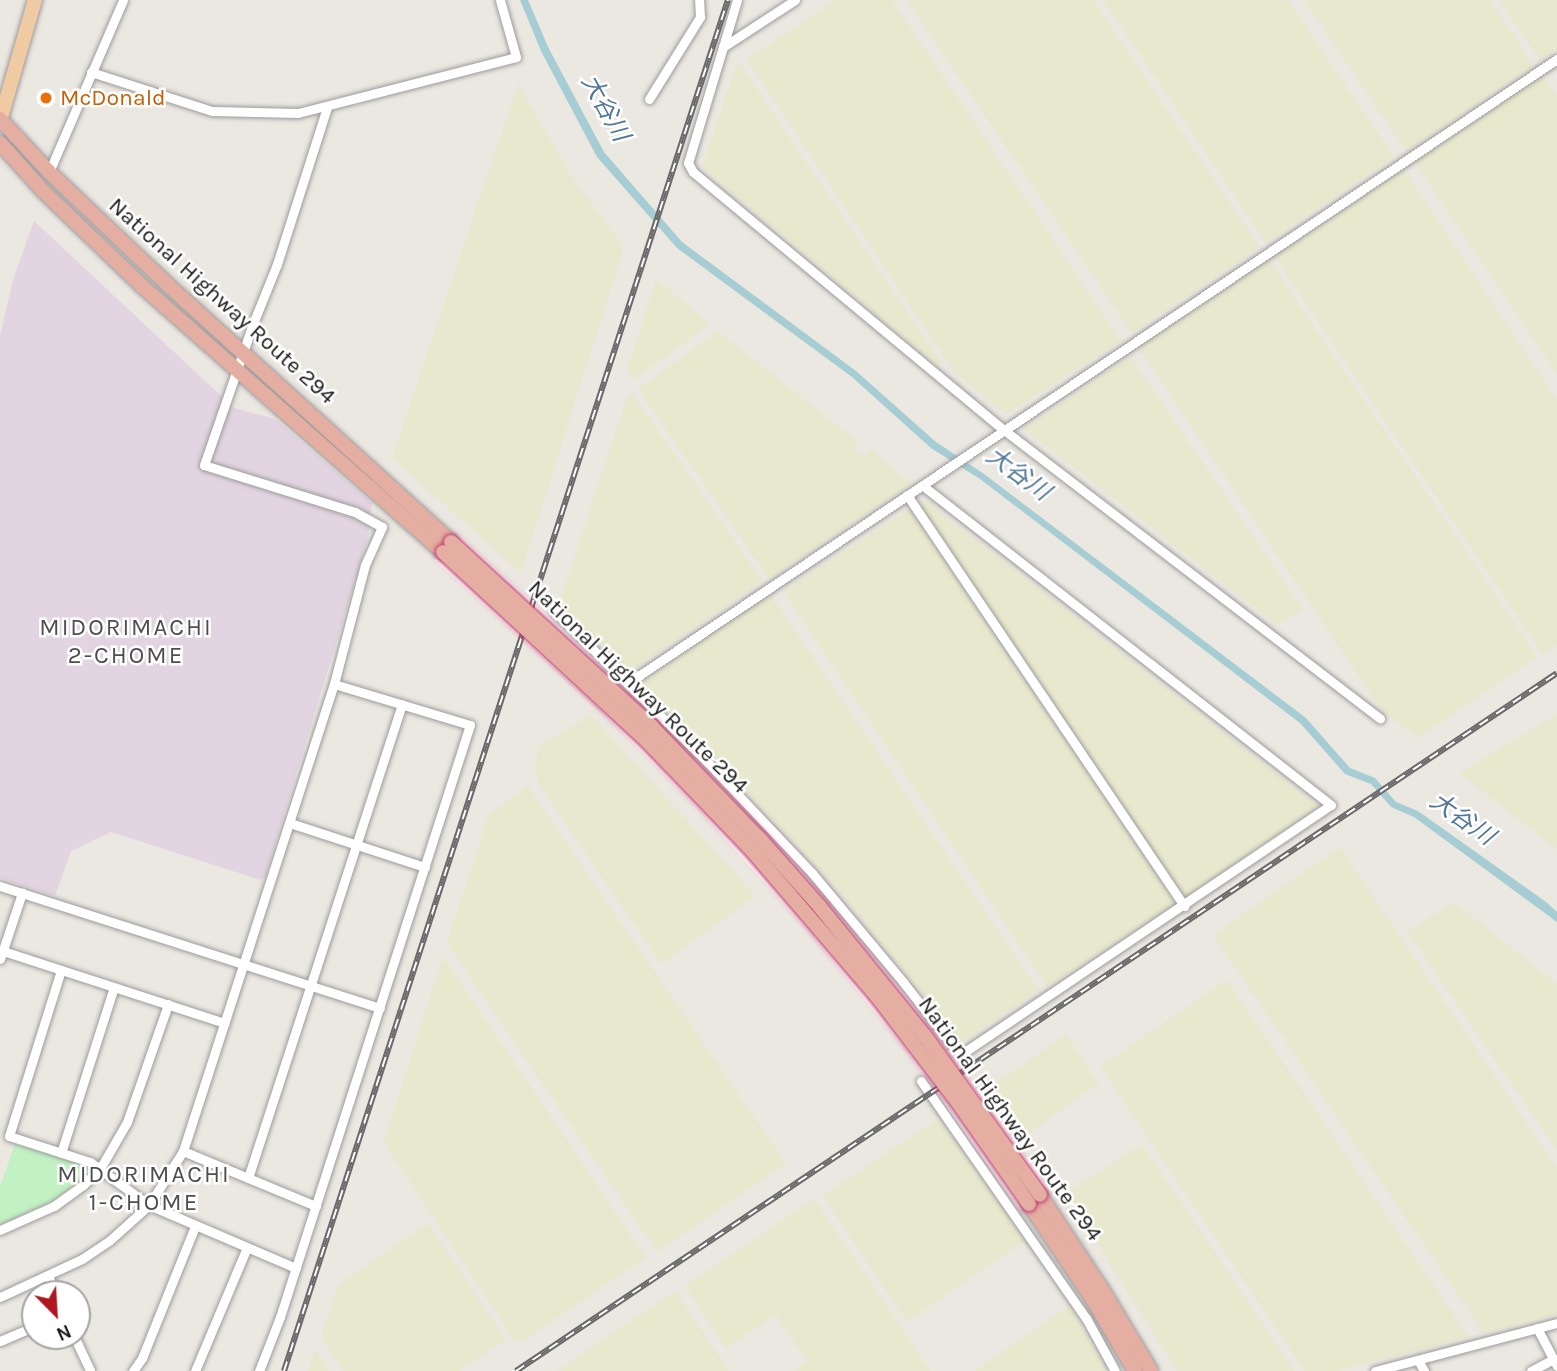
<!DOCTYPE html>
<html>
<head>
<meta charset="utf-8">
<style>
  body { margin:0 }
  #map { position:relative; width:1557px; height:1371px; overflow:hidden; background:#ebe7e1; font-family:Karla,"Noto Sans JP",sans-serif }
  div>[style] { position:absolute }
  [style*='--x'] { left:calc(var(--x)*1px); top:calc(var(--y)*1px); width:calc(var(--w)*1px); rotate:calc(var(--a)*1deg) }
  .industrial>* { inset:0; background:#e3d4e1 }
  .farmland>* { inset:0; background:#e8e8ce }
  .park>* { inset:0; background:#c2f2c3 }
  .water>* { inset:0; background:#a6ccd4 }
  .pier>* { inset:0; background:#fff }
  .roads { filter:drop-shadow(0 0 2px #9c9c9c) drop-shadow(0 0 2px #9c9c9c) }
  .minor>* { height:9px; margin:-4.5px; padding:0 4.5px; transform-origin:4.5px; border-radius:4.5px; background:#fff }
  .primary>* { height:14px; margin:-7px; padding:0 7px; transform-origin:7px; border-radius:7px; background:#f0caa2 }
  .trunk>* { height:14px; margin:-7px; padding:0 7px; transform-origin:7px; border-radius:7px; background:#e5aea2 }
  .rail>* { height:6px; margin-top:-3px; transform-origin:0; background:repeating-linear-gradient(90deg,#fff 0 10px,#696969 0 20px); box-sizing:border-box; border-block:2px solid #696969 }
  .bridges { filter:drop-shadow(0 0 2px #c0386e) drop-shadow(0 0 2px #c0386e) }
  .trunk-bridge>* { height:14px; margin:-7px; padding:0 7px; transform-origin:7px; border-radius:7px; background:#e5aea2 }
  .dots>* { width:19px; height:19px; translate:-50% -50%; box-sizing:border-box; border:4px solid #fff; border-radius:50% }
  span { translate:-50% -50%; white-space:nowrap; text-align:center; line-height:1.15; -webkit-text-stroke:5px #fff; paint-order:stroke }
  .food-label { font-size:23px; color:#c56008 }
  .left { translate:0 -50%; text-align:left }
  .street-label { font-size:23px; color:#1b1b1b }
  .water-label { font-size:24px; color:#517897; font-style:italic }
  .neighbourhood-label { font-size:24px; color:#4e4e4e; letter-spacing:2px }
  .north { position:absolute; left:21px; top:1280px; width:70px; height:70px; box-sizing:border-box; background:#fff; border:2px solid #a4a4a4; border-radius:50%; rotate:156deg; font-size:19px; font-weight:700; line-height:28px; text-align:center; color:#1b1b1b }
  .north::after { content:''; display:block; margin:auto; width:24px; height:32px; background:#ae171f; clip-path:polygon(50% 0,100% 100%,50% 72%,0 100%) }
</style>
</head>
<body>
<div id="map">
  <div class="industrial">
    <div style="clip-path:polygon(34px 221px,234px 408px,275px 419px,372px 503px,368px 538px,265px 877px,261px 880px,111px 832px,71px 851px,55px 896px,0 878px,0 336px,13px 280px)"></div>
  </div>
  <div class="farmland">
    <div style="clip-path:polygon(834px 0,892px 0,1121px 341px,1006px 414px,954px 372px,747px 60px)"></div>
    <div style="clip-path:polygon(907px 0,1093px 0,1260px 247px,1132px 333px)"></div>
    <div style="clip-path:polygon(1103px 0,1288px 0,1394px 157px,1266px 243px)"></div>
    <div style="clip-path:polygon(1304px 0,1490px 0,1534px 65px,1406px 151px)"></div>
    <div style="clip-path:polygon(1499px 0,1557px 0,1557px 49px,1540px 60px)"></div>
    <div style="clip-path:polygon(738px 61px,941px 363px,937px 366px,702px 167px)"></div>
    <div style="clip-path:polygon(1542px 73px,1557px 96px,1557px 374px,1414px 161px)"></div>
    <div style="clip-path:polygon(518px 84px,570px 174px,624px 247px,521px 573px,392px 458px)"></div>
    <div style="clip-path:polygon(1403px 168px,1557px 400px,1557px 645px,1543px 655px,1274px 256px)"></div>
    <div style="clip-path:polygon(1269px 259px,1537px 657px,1418px 738px,1383px 712px,1139px 348px)"></div>
    <div style="clip-path:polygon(656px 279px,710px 324px,633px 380px,627px 370px)"></div>
    <div style="clip-path:polygon(718px 331px,858px 442px,853px 449px,864px 456px,872px 450px,911px 484px,769px 579px,638px 389px)"></div>
    <div style="clip-path:polygon(1130px 356px,1303px 609px,1278px 626px,1024px 429px)"></div>
    <div style="clip-path:polygon(633px 394px,763px 581px,630px 671px,559px 604px,627px 398px)"></div>
    <div style="clip-path:polygon(925px 500px,1318px 806px,1185px 898px,919px 504px)"></div>
    <div style="clip-path:polygon(909px 509px,1175px 903px,1047px 987px,783px 591px)"></div>
    <div style="clip-path:polygon(771px 595px,1039px 991px,962px 1042px,830px 881px,722px 765px,639px 684px)"></div>
    <div style="clip-path:polygon(1557px 714px,1557px 849px,1459px 773px)"></div>
    <div style="clip-path:polygon(591px 715px,756px 896px,661px 964px,538px 783px,535px 769px,539px 746px)"></div>
    <div style="clip-path:polygon(527px 785px,786px 1164px,657px 1252px,447px 943px,488px 816px)"></div>
    <div style="clip-path:polygon(1340px 847px,1557px 1168px,1557px 1314px,1484px 1333px,1213px 935px)"></div>
    <div style="clip-path:polygon(1454px 902px,1557px 984px,1557px 1150px,1407px 932px)"></div>
    <div style="clip-path:polygon(443px 956px,646px 1258px,524px 1340px,514px 1340px,384px 1142px)"></div>
    <div style="clip-path:polygon(1227px 980px,1469px 1337px,1336px 1371px,1305px 1371px,1100px 1066px)"></div>
    <div style="clip-path:polygon(1066px 1034px,1099px 1083px,1027px 1135px,992px 1086px)"></div>
    <div style="clip-path:polygon(939px 1118px,1026px 1240px,907px 1322px,823px 1196px)"></div>
    <div style="clip-path:polygon(1142px 1144px,1295px 1371px,1177px 1371px,1066px 1193px)"></div>
    <div style="clip-path:polygon(814px 1199px,931px 1371px,793px 1371px,807px 1361px,776px 1315px,726px 1349px,685px 1286px)"></div>
    <div style="clip-path:polygon(428px 1223px,506px 1339px,459px 1371px,344px 1371px,321px 1338px,338px 1285px)"></div>
    <div style="clip-path:polygon(675px 1291px,729px 1371px,557px 1371px)"></div>
    <div style="clip-path:polygon(1069px 1306px,1108px 1371px,974px 1371px)"></div>
    <div style="clip-path:polygon(315px 1349px,330px 1371px,308px 1371px)"></div>
  </div>
  <div class="park">
    <div style="clip-path:polygon(15px 1144px,88px 1166px,89px 1171px,60px 1197px,0 1225px,0 1187px)"></div>
  </div>
  <div class="water">
    <div style="clip-path:polygon(520px 0,528px 0,548px 47px,604px 152px,682px 242px,856px 371px,936px 442px,984px 474px,1306px 718px,1350px 768px,1375px 778px,1396px 802px,1418px 811px,1546px 902px,1557px 912px,1557px 922px,1414px 817px,1391px 807px,1371px 784px,1345px 774px,1300px 723px,980px 479px,931px 448px,852px 377px,677px 248px,597px 157px,541px 51px)"></div>
  </div>
  <div class="pier">
    <div style="clip-path:polygon(458px 534px,625px 686px,793px 861px,909px 999px,1049px 1189px,1020px 1210px,904px 1048px,812px 936px,702px 813px,598px 708px,434px 560px)"></div>
  </div>
  <div class="roads">
    <div class="minor">
      <div style="--x:795;--y:0;--w:86;--a:146.9"></div>
      <div style="--x:723;--y:47;--w:121;--a:106.8"></div>
      <div style="--x:688;--y:163;--w:10;--a:61"></div>
      <div style="--x:693;--y:172;--w:404;--a:39.7"></div>
      <div style="--x:1004;--y:430;--w:474;--a:37.5"></div>
      <div style="--x:723;--y:47;--w:49;--a:-73.4"></div>
      <div style="--x:91;--y:72;--w:127;--a:17.9"></div>
      <div style="--x:212;--y:111;--w:86;--a:1.3"></div>
      <div style="--x:298;--y:113;--w:225;--a:-14.4"></div>
      <div style="--x:516;--y:57;--w:59;--a:-105.7"></div>
      <div style="--x:649;--y:99;--w:97;--a:-58.1"></div>
      <div style="--x:700;--y:17;--w:17;--a:-93"></div>
      <div style="--x:49;--y:172;--w:187;--a:-66.7"></div>
      <div style="--x:907;--y:495;--w:496;--a:56"></div>
      <div style="--x:554;--y:611;--w:216;--a:44.6"></div>
      <div style="--x:708;--y:763;--w:151;--a:46.6"></div>
      <div style="--x:812;--y:873;--w:142;--a:50.1"></div>
      <div style="--x:903;--y:982;--w:93;--a:52"></div>
      <div style="--x:960;--y:1055;--w:447;--a:-34"></div>
      <div style="--x:1331;--y:805;--w:519;--a:-141.96"></div>
      <div style="--x:628;--y:683;--w:1119;--a:-33.89"></div>
      <div style="--x:290;--y:823;--w:142;--a:18.1"></div>
      <div style="--x:0;--y:886;--w:399;--a:17.8"></div>
      <div style="--x:3;--y:951;--w:233;--a:18"></div>
      <div style="--x:0;--y:959;--w:70;--a:-71.6"></div>
      <div style="--x:61;--y:970;--w:174;--a:107.4"></div>
      <div style="--x:9;--y:1136;--w:85;--a:17.8"></div>
      <div style="--x:90;--y:1162;--w:73;--a:36.1"></div>
      <div style="--x:149;--y:1205;--w:160;--a:23.2"></div>
      <div style="--x:921;--y:1081;--w:289;--a:55.2"></div>
      <div style="--x:1086;--y:1318;--w:60;--a:61.3"></div>
      <div style="--x:183;--y:1151;--w:144;--a:22.5"></div>
      <div style="--x:61;--y:1153;--w:174;--a:-72.3"></div>
      <div style="--x:248;--y:1178;--w:498;--a:-72"></div>
      <div style="--x:0;--y:1230;--w:59;--a:-24"></div>
      <div style="--x:54;--y:1206;--w:36;--a:-36"></div>
      <div style="--x:83;--y:1185;--w:25;--a:-45"></div>
      <div style="--x:101;--y:1167;--w:52;--a:-60"></div>
      <div style="--x:127;--y:1122;--w:125;--a:-70.8"></div>
      <div style="--x:48;--y:1276;--w:20;--a:66"></div>
      <div style="--x:0;--y:1297;--w:90;--a:-24.9"></div>
      <div style="--x:82;--y:1259;--w:32;--a:-34"></div>
      <div style="--x:109;--y:1241;--w:54;--a:-42"></div>
      <div style="--x:149;--y:1205;--w:64;--a:-57.8"></div>
      <div style="--x:183;--y:1151;--w:491;--a:-72.1"></div>
      <div style="--x:334;--y:684;--w:123;--a:-75.4"></div>
      <div style="--x:365;--y:565;--w:42;--a:-65.9"></div>
      <div style="--x:382;--y:527;--w:31;--a:-151"></div>
      <div style="--x:355;--y:512;--w:158;--a:-162.7"></div>
      <div style="--x:204;--y:465;--w:147;--a:-70.9"></div>
      <div style="--x:252;--y:326;--w:67;--a:-68"></div>
      <div style="--x:277;--y:264;--w:165;--a:-72.3"></div>
      <div style="--x:1537;--y:1328;--w:43;--a:62.2"></div>
      <div style="--x:74;--y:1336;--w:38;--a:65"></div>
      <div style="--x:0;--y:1341;--w:38;--a:-23"></div>
      <div style="--x:1418;--y:1360;--w:13;--a:61"></div>
      <div style="--x:133;--y:1371;--w:16;--a:-55"></div>
      <div style="--x:142;--y:1358;--w:142;--a:-68.1"></div>
      <div style="--x:195;--y:1371;--w:134;--a:-67.2"></div>
      <div style="--x:259;--y:1371;--w:58;--a:-68.7"></div>
      <div style="--x:280;--y:1317;--w:622;--a:-72.21"></div>
      <div style="--x:470;--y:725;--w:142;--a:-163.2"></div>
      <div style="--x:1375;--y:1371;--w:188;--a:-14.8"></div>
      <div style="--x:1531;--y:1371;--w:26;--a:-28"></div>
    </div>
    <div class="primary">
      <div style="--x:0;--y:121;--w:126;--a:-73.9"></div>
    </div>
    <div class="trunk">
      <div style="--x:0;--y:119;--w:72;--a:47.2"></div>
      <div style="--x:49;--y:172;--w:164;--a:43.5"></div>
      <div style="--x:168;--y:285;--w:382;--a:42.2"></div>
      <div style="--x:0;--y:143;--w:66;--a:48.1"></div>
      <div style="--x:44;--y:192;--w:136;--a:43.8"></div>
      <div style="--x:142;--y:286;--w:402;--a:41.5"></div>
      <div style="--x:1040;--y:1195;--w:115;--a:56.7"></div>
      <div style="--x:1103;--y:1291;--w:93;--a:59"></div>
      <div style="--x:1029;--y:1204;--w:113;--a:56.2"></div>
      <div style="--x:1092;--y:1298;--w:85;--a:59.5"></div>
    </div>
  </div>
  <div class="rail">
    <div style="--x:284;--y:1371;--w:1441;--a:-72.06"></div>
    <div style="--x:516;--y:1371;--w:1253;--a:-33.84"></div>
  </div>
  <div class="bridges">
    <div class="trunk-bridge">
      <div style="--x:451;--y:542;--w:273;--a:42.6"></div>
      <div style="--x:652;--y:727;--w:154;--a:46.1"></div>
      <div style="--x:759;--y:838;--w:92;--a:48.5"></div>
      <div style="--x:820;--y:907;--w:166;--a:50.9"></div>
      <div style="--x:925;--y:1036;--w:196;--a:54.1"></div>
      <div style="--x:443;--y:552;--w:272;--a:42.8"></div>
      <div style="--x:643;--y:737;--w:153;--a:46.1"></div>
      <div style="--x:749;--y:847;--w:195;--a:49.4"></div>
      <div style="--x:876;--y:995;--w:137;--a:52.7"></div>
      <div style="--x:959;--y:1104;--w:122;--a:55"></div>
    </div>
  </div>
  <div class="dots">
    <div style="left:46px;top:98px;background:#e8710a"></div>
  </div>
  <div class="food-label">
    <span class="left" style="left:60px;top:98px">McDonald</span>
  </div>
  <div class="street-label">
    <span style="left:222px;top:301px;rotate:42deg">National Highway Route 294</span>
    <span style="left:638px;top:687px;rotate:44deg">National Highway Route 294</span>
    <span style="left:1010px;top:1119px;rotate:54deg">National Highway Route 294</span>
  </div>
  <div class="water-label">
    <span style="left:605px;top:108px;rotate:61deg">大谷川</span>
    <span style="left:1018px;top:474px;rotate:36deg">大谷川</span>
    <span style="left:1462px;top:819px;rotate:35deg">大谷川</span>
  </div>
  <div class="neighbourhood-label">
    <span style="left:126px;top:642px">MIDORIMACHI<br>2-CHOME</span>
    <span style="left:144px;top:1189px">MIDORIMACHI<br>1-CHOME</span>
  </div>
  <div class="north">N</div>
</div>
</body>
</html>
